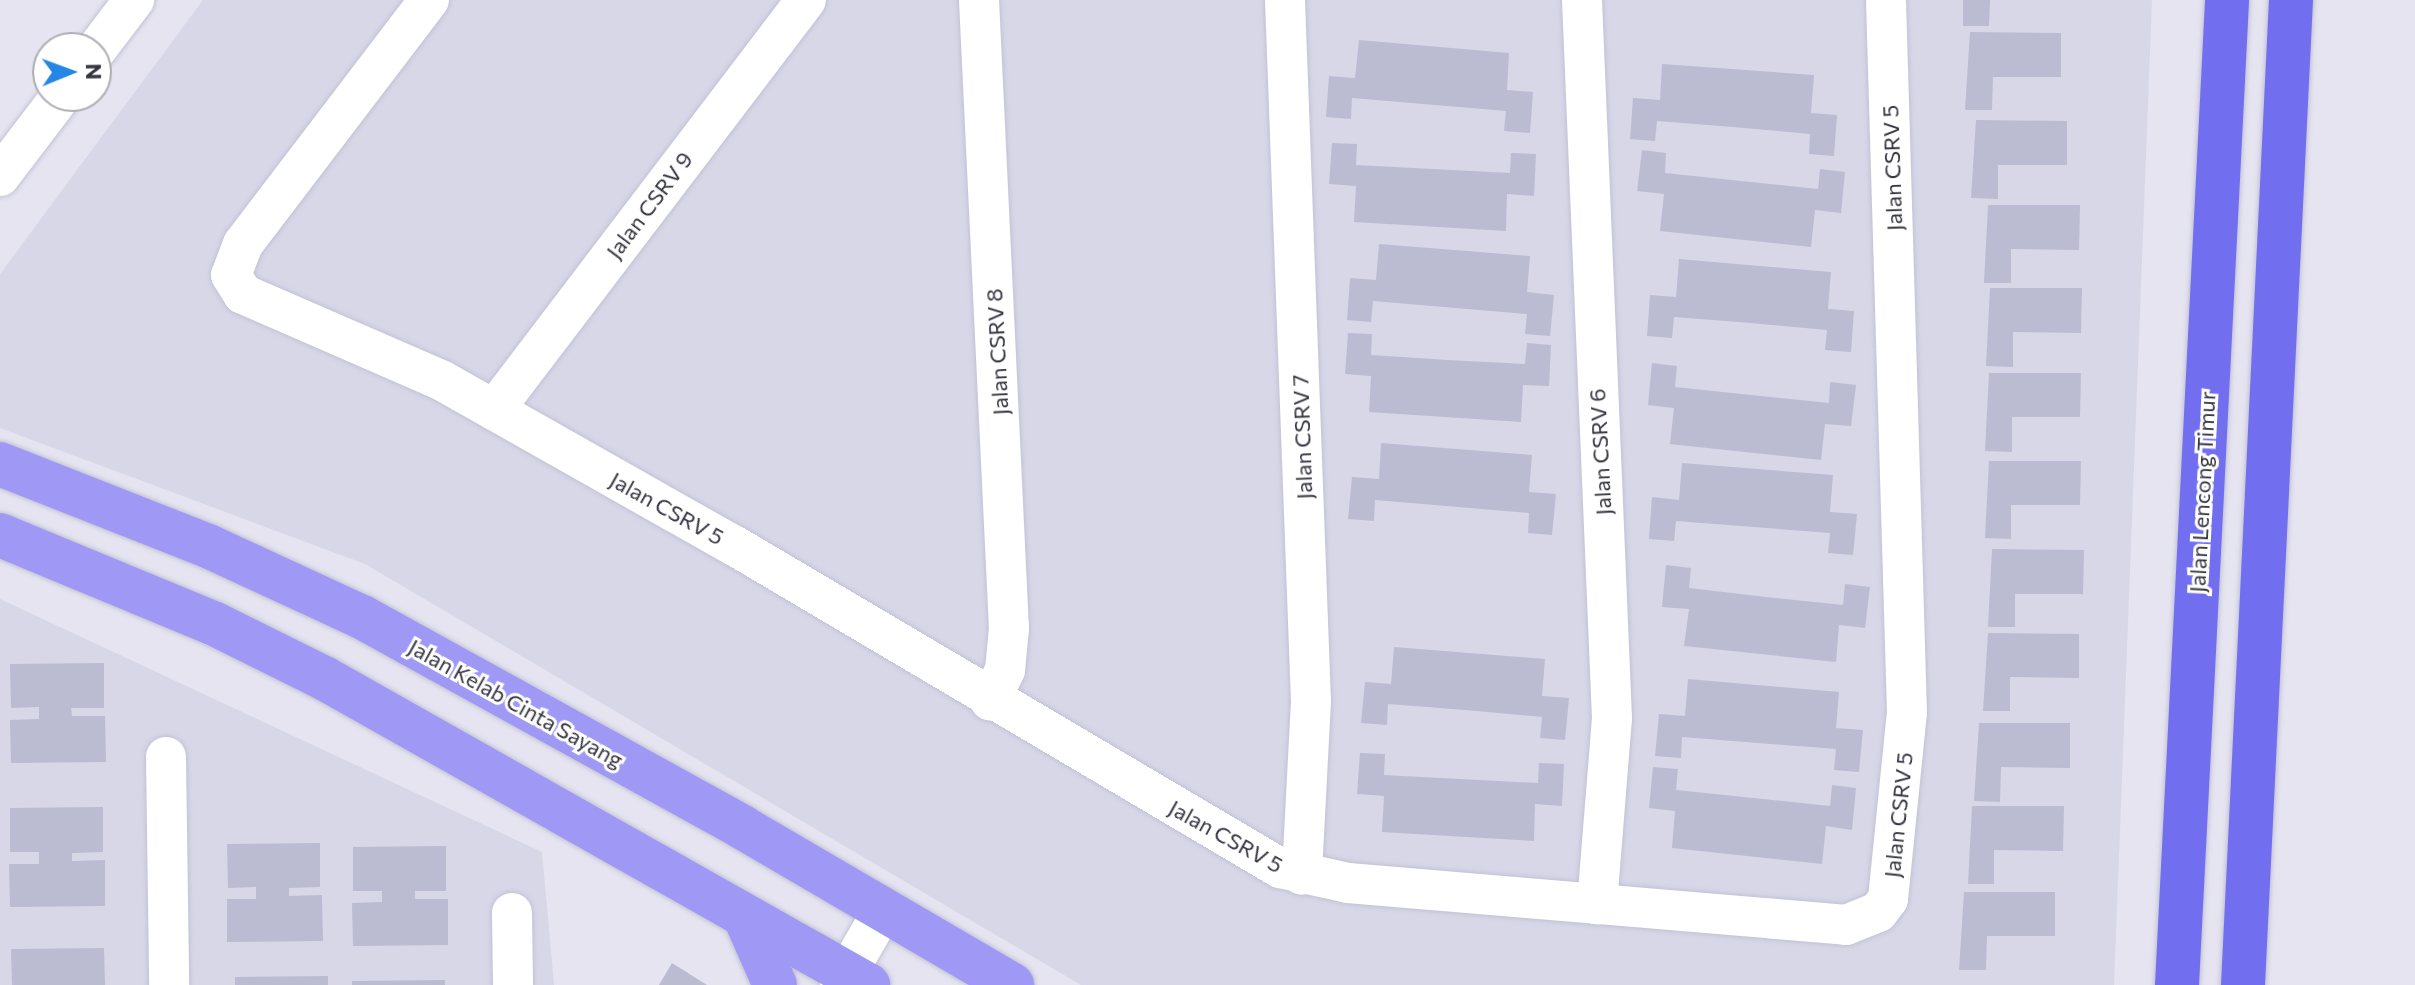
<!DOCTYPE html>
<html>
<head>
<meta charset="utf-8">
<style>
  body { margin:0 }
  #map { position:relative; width:2415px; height:985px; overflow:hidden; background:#e5e4f0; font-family:Commissioner,sans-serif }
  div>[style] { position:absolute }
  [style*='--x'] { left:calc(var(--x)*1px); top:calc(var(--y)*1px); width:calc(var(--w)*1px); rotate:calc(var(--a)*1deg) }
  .residential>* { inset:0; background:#d7d7e8 }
  .building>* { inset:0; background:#bbbcd1 }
  .roads { filter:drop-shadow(0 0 2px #c2c2d6) drop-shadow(0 0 2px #c2c2d6) }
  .minor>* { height:40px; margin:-20px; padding:0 20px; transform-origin:20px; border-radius:20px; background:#fff }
  .major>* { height:44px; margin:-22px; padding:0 22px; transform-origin:22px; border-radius:22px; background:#9f99f5 }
  .highway>* { height:44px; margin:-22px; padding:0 22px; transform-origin:22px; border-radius:22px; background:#716ff0 }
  span { translate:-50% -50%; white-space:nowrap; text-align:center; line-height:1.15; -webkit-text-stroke:6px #fff; paint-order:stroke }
  .street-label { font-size:22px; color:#353542 }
  .north { position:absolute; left:32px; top:32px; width:80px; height:80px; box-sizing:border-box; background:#fff; border:2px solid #aeaeb3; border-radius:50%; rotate:89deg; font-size:22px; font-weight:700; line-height:32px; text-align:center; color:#353542 }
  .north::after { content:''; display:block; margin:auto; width:28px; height:36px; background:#2686e6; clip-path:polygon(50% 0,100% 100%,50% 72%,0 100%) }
</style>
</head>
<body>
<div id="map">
  <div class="residential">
    <div style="clip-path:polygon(203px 0,2152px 0,2114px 985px,1081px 985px,365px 564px,0 428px,0 274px)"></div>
    <div style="clip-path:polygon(0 599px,542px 852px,554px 985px,0 985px)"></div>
  </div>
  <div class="building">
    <div style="clip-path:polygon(1963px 0,1990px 0,1989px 26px,1963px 26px)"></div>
    <div style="clip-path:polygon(1970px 32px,2061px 33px,2061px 77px,1993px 77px,1992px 110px,1965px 110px)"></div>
    <div style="clip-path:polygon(1359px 40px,1509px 53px,1507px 90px,1533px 92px,1530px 133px,1504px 131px,1506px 111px,1352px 98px,1351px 119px,1326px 117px,1329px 76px,1355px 78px)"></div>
    <div style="clip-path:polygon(1662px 64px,1814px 75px,1811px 113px,1837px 115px,1834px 156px,1809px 154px,1810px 134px,1733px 127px,1657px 121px,1655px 141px,1630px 139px,1633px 98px,1660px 100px)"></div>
    <div style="clip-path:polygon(1976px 120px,2067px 121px,2067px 165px,1998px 165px,1998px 199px,1971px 198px)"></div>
    <div style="clip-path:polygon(1332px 143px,1357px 144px,1356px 165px,1510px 173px,1511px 153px,1536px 154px,1534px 196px,1507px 194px,1506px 231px,1354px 222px,1356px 186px,1329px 184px)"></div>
    <div style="clip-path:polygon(1642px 150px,1666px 153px,1665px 173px,1741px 181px,1818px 189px,1820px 169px,1845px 172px,1841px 213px,1815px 210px,1811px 247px,1660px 231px,1664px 194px,1637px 191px)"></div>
    <div style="clip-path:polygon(1988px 205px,2080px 205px,2079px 250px,2011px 249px,2011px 283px,1984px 283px)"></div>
    <div style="clip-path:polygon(1379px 244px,1530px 256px,1527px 292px,1554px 295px,1550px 336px,1525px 334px,1527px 314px,1373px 301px,1371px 322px,1347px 320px,1350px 278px,1376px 280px)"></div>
    <div style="clip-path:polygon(1679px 259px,1831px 272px,1828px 309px,1854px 311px,1851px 352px,1825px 350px,1827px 330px,1751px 323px,1674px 317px,1672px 338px,1647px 336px,1650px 295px,1676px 297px)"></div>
    <div style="clip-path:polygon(1990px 288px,2082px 288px,2081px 333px,2013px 332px,2013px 367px,1986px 366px)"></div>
    <div style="clip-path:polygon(1348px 333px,1372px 334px,1371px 355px,1448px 360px,1525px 364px,1527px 343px,1551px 345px,1549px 386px,1523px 385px,1521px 422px,1369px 412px,1371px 376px,1345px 374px)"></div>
    <div style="clip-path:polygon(1652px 363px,1677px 366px,1675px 387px,1829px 403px,1830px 382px,1856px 385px,1851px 426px,1825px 424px,1821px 460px,1670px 444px,1674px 408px,1648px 405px)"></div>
    <div style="clip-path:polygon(1989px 373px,2081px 373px,2080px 417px,2012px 417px,2012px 452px,1985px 451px)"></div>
    <div style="clip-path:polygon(1381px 443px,1532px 455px,1529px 492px,1556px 494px,1552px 535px,1528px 533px,1529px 513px,1375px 500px,1374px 521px,1348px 519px,1352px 477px,1379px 479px)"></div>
    <div style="clip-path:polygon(1989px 461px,2081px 461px,2080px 505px,2011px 505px,2011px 539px,1985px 538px)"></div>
    <div style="clip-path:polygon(1682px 463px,1833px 475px,1830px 512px,1857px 514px,1853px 555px,1828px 553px,1830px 533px,1676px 521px,1674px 541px,1649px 539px,1652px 497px,1679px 500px)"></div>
    <div style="clip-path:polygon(1992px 549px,2084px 550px,2083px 594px,2015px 594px,2015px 627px,1988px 627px)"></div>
    <div style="clip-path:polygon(1666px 565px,1691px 568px,1689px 588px,1766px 597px,1843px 605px,1845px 584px,1870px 587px,1865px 628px,1839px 625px,1836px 662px,1684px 646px,1689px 609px,1662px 607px)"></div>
    <div style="clip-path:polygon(1988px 633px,2079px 634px,2079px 678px,2010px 677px,2010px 711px,1983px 711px)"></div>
    <div style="clip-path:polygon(1394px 647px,1545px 659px,1542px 696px,1569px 698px,1565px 740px,1540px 738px,1542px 717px,1465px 710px,1388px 704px,1387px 725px,1361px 723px,1365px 682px,1391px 684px)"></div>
    <div style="clip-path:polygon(104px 663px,104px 708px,71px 708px,72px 716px,105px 716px,106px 762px,11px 763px,10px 720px,39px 719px,39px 707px,11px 708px,10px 664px)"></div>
    <div style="clip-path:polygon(1688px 679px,1839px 692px,1836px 728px,1863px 730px,1859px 772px,1834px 770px,1836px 749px,1682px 737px,1681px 758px,1655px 756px,1659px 714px,1685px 716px)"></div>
    <div style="clip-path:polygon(1979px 723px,2070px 723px,2070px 768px,2001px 767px,2000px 802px,1974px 801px)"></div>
    <div style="clip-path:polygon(1360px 753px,1385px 754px,1384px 775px,1538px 783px,1539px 763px,1564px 764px,1562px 806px,1535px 804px,1534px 841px,1382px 832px,1384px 796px,1357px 794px)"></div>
    <div style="clip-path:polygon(1653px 767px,1678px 769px,1676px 790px,1830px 806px,1832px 785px,1856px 788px,1852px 830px,1826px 826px,1822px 864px,1672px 848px,1675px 811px,1649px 808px)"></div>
    <div style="clip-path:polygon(1972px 806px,2064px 806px,2063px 851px,1994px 850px,1994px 884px,1968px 884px)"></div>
    <div style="clip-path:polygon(103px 807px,103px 852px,72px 853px,72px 861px,105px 860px,105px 906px,10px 907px,9px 864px,39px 864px,39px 852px,10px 852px,10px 808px)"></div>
    <div style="clip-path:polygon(320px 843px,320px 887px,289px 888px,289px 896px,322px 895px,323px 941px,227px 942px,227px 899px,256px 899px,256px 887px,228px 888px,227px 844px)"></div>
    <div style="clip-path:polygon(446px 846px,446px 891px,415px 891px,415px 899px,448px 899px,448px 945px,353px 946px,352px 903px,382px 902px,382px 891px,353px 891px,353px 847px)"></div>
    <div style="clip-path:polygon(1964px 892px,2055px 892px,2055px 936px,1987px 936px,1986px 970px,1959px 970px)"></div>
    <div style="clip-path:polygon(104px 948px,105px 985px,12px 985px,11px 949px)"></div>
    <div style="clip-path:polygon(672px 963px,707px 985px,659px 985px)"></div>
    <div style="clip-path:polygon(328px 976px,328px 985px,235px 985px,235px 977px)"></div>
    <div style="clip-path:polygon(445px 980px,445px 985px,352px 985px,352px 981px)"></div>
  </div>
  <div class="roads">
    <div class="minor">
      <div style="--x:429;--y:0;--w:307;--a:127.3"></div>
      <div style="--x:243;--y:244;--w:33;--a:111"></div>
      <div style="--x:231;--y:275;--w:22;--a:58"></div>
      <div style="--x:243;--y:294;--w:216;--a:23.5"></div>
      <div style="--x:441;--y:380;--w:338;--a:29.5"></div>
      <div style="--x:735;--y:546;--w:633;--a:30.58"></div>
      <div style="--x:1280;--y:868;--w:70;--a:12.4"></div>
      <div style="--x:1348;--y:883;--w:500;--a:4.8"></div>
      <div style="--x:1846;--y:925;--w:35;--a:-22"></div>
      <div style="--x:1878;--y:912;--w:16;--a:-52"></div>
      <div style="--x:1888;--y:899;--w:187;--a:-84.2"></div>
      <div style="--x:1907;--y:713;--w:713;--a:-91.69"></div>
      <div style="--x:979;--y:0;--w:629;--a:87.27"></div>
      <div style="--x:1009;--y:628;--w:42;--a:95.4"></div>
      <div style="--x:1005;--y:670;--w:34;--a:116"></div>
      <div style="--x:1285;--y:0;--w:701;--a:87.88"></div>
      <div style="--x:1311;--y:701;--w:174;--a:93"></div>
      <div style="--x:1582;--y:0;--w:719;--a:87.61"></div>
      <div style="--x:1612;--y:718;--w:187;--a:94.6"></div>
      <div style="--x:96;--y:50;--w:63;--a:-52.8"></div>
      <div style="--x:0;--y:176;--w:101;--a:-52.7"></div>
      <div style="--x:494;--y:410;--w:515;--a:-52.73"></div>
      <div style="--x:166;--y:757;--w:228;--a:89.2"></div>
      <div style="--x:512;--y:913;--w:72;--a:89.2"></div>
      <div style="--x:840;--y:985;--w:88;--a:-59.9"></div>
    </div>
    <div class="major">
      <div style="--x:0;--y:464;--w:224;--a:21.5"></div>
      <div style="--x:208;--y:546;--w:170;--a:24.8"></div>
      <div style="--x:362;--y:617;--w:434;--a:28.9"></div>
      <div style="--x:742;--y:827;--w:313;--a:30.3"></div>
      <div style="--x:0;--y:535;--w:233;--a:22.5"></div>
      <div style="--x:215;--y:624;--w:122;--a:26.4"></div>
      <div style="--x:324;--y:678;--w:625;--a:29.44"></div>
      <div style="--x:745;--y:917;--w:74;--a:66.2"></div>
    </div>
    <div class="highway">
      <div style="--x:2177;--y:985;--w:986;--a:-87.09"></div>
      <div style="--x:2243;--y:985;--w:986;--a:-87.21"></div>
    </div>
  </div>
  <div class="street-label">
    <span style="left:1892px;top:168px;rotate:-92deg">Jalan CSRV 5</span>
    <span style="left:649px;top:205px;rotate:-53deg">Jalan CSRV 9</span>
    <span style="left:997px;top:352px;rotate:-93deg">Jalan CSRV 8</span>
    <span style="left:1302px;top:437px;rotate:-92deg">Jalan CSRV 7</span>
    <span style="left:1600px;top:452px;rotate:-93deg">Jalan CSRV 6</span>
    <span style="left:2202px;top:492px;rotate:-87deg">Jalan Lencong Timur</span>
    <span style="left:667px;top:508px;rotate:29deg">Jalan CSRV 5</span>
    <span style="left:516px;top:703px;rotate:29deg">Jalan Kelab Cinta Sayang</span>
    <span style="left:1898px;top:815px;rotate:-84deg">Jalan CSRV 5</span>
    <span style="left:1226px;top:836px;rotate:29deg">Jalan CSRV 5</span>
  </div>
  <div class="north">N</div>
</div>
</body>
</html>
